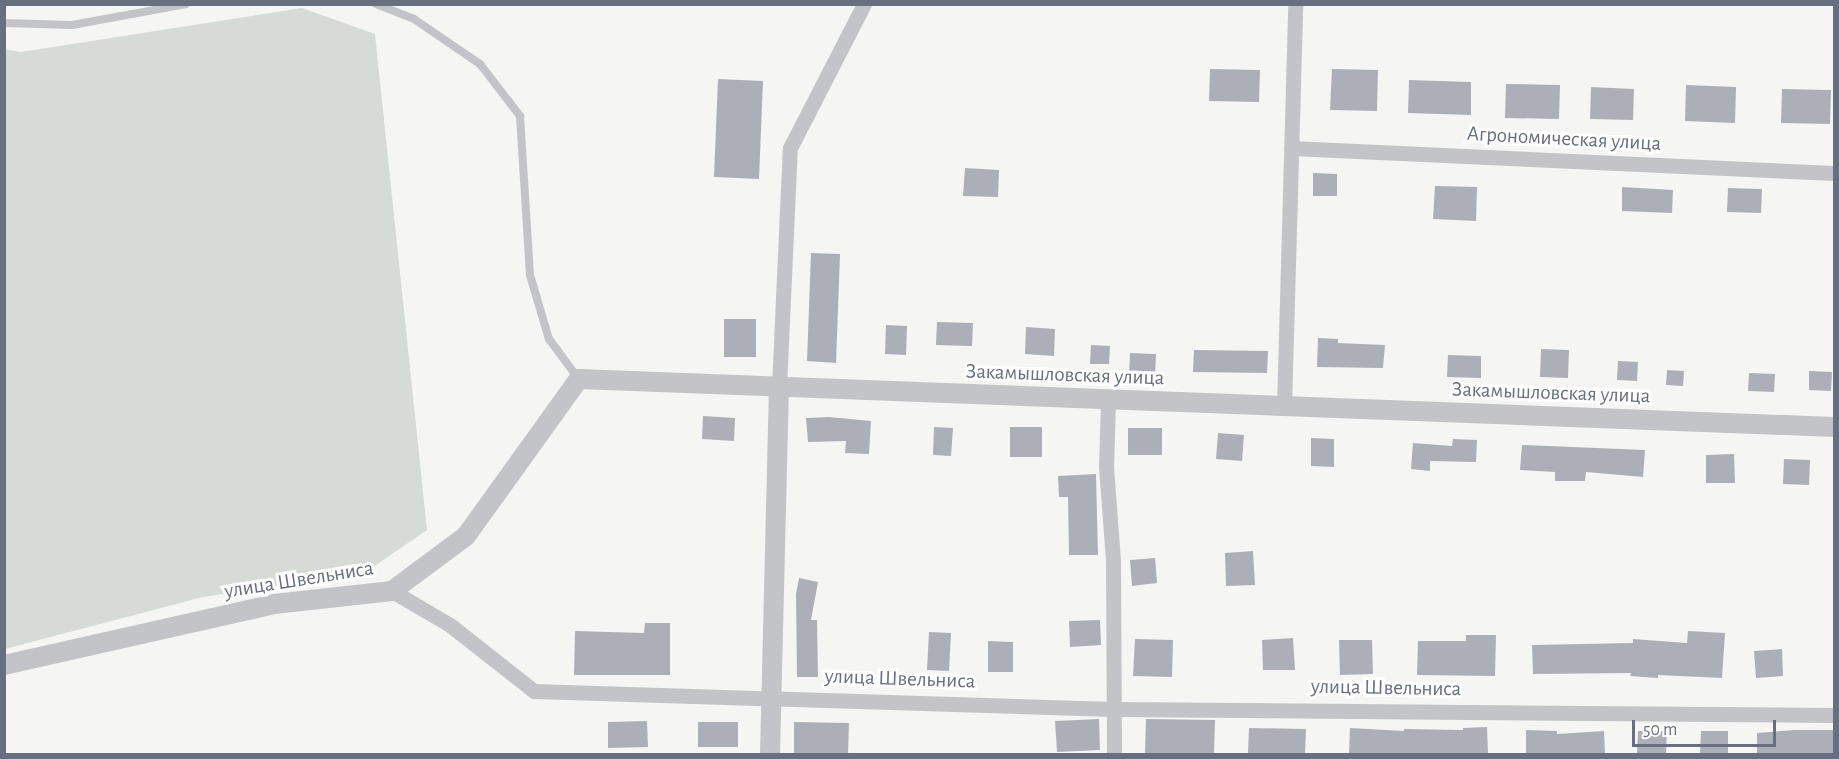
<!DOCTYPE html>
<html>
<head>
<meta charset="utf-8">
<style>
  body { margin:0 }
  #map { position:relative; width:1839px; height:759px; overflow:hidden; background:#f5f6f3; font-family:"Alegreya Sans",sans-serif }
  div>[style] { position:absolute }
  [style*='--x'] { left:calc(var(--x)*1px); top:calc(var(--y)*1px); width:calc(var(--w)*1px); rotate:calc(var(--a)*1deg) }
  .green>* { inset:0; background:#d6dcd5 }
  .building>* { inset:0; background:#acafb7 }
  .service>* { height:8px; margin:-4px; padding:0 4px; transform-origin:4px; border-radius:4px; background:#c2c4c8 }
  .minor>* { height:15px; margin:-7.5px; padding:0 7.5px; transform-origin:7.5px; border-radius:7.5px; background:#c2c4c8 }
  .tertiary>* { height:20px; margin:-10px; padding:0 10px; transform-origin:10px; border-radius:10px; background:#c2c4c8 }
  span { translate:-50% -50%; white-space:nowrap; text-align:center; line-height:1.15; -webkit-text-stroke:6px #fff; paint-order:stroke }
  .street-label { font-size:21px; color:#686f81 }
  .frame { position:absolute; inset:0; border:6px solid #686f81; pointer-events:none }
  .scale { position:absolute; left:1632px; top:720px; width:144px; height:27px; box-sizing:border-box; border:3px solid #686f81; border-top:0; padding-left:8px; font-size:18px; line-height:21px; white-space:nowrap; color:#686f81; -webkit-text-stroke:4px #fff; paint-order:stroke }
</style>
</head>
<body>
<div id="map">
  <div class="green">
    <div style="clip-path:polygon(302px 8px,375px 34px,427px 530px,366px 572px,203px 597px,5px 649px,5px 49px,21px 52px)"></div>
  </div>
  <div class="building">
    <div style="clip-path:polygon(1210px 69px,1260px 70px,1259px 102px,1209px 101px)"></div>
    <div style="clip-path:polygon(1332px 69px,1378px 70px,1377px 111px,1330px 110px)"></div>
    <div style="clip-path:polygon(718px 79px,763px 81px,759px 179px,714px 177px)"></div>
    <div style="clip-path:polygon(1409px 80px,1471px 82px,1471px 115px,1408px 113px)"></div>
    <div style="clip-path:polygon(1506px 84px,1560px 85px,1559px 119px,1505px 118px)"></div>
    <div style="clip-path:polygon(1686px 85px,1736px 87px,1735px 123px,1685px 121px)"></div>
    <div style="clip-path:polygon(1591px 87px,1634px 89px,1633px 120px,1590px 119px)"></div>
    <div style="clip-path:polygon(1782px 89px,1831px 90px,1830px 124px,1781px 123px)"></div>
    <div style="clip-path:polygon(965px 168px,999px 170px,998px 197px,963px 196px)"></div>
    <div style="clip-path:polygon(1313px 173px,1337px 174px,1337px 196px,1313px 196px)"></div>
    <div style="clip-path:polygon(1435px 186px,1477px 187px,1476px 221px,1433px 219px)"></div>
    <div style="clip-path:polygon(1622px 187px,1673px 190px,1672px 213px,1622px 211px)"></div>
    <div style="clip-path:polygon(1728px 188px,1762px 189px,1761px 213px,1727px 212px)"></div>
    <div style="clip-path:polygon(811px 253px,840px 254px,836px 363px,807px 361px)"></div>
    <div style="clip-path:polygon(724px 319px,756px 319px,756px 357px,724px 357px)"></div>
    <div style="clip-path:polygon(937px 322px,973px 323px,972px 346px,936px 345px)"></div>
    <div style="clip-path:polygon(886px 325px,907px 326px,906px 355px,885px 354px)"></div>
    <div style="clip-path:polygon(1026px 327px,1055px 329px,1054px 356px,1025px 354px)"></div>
    <div style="clip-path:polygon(1318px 338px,1338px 339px,1338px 343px,1385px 345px,1383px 368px,1317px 367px)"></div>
    <div style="clip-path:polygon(1091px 345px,1110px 346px,1109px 364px,1090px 364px)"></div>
    <div style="clip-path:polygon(1541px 349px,1569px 350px,1568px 378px,1540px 377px)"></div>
    <div style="clip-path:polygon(1194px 350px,1268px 351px,1267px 373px,1193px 372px)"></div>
    <div style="clip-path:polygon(1130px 353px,1156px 354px,1155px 376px,1129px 375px)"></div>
    <div style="clip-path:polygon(1448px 355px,1481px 356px,1481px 378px,1447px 377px)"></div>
    <div style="clip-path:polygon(1618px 361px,1638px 362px,1637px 381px,1617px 380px)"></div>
    <div style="clip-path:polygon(1667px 370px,1684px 371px,1683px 386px,1666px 385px)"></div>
    <div style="clip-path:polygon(1809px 371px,1832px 372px,1831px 391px,1809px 390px)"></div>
    <div style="clip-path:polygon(1749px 373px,1775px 374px,1774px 392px,1748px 391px)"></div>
    <div style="clip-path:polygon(703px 416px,735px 418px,734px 441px,702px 439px)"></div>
    <div style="clip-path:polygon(829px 417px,871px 421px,869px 454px,845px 453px,846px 441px,808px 442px,806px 418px)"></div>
    <div style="clip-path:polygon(934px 427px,953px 428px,951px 456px,933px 455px)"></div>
    <div style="clip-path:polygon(1010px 427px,1042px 427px,1042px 457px,1010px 457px)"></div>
    <div style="clip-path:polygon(1128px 428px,1162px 428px,1162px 455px,1128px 455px)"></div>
    <div style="clip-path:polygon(1218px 433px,1244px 435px,1242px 461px,1216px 459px)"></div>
    <div style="clip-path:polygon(1311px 438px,1334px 439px,1334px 467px,1311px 466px)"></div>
    <div style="clip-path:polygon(1453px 439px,1477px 440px,1476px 462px,1430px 461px,1430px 471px,1411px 469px,1413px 443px,1452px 446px)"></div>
    <div style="clip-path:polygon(1522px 445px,1645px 450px,1643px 477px,1586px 472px,1585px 481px,1555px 481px,1555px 472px,1520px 470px)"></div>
    <div style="clip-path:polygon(1734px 454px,1735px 483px,1706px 483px,1706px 455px)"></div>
    <div style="clip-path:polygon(1784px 459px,1810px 460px,1809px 485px,1783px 484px)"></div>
    <div style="clip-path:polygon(1096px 474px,1098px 555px,1069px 555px,1068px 497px,1059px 497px,1058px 476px)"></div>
    <div style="clip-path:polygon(1253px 551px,1255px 585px,1226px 586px,1225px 553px)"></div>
    <div style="clip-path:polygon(1155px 558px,1157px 583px,1132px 586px,1130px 560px)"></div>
    <div style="clip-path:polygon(799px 578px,818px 582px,811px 620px,817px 620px,818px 677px,797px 677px,796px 594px)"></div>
    <div style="clip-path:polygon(1100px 620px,1101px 645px,1070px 647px,1069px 621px)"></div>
    <div style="clip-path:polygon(645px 623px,670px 623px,670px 675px,574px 675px,575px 631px,644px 633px)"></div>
    <div style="clip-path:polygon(1688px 631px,1725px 633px,1722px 678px,1658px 675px,1658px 678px,1630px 676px,1631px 673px,1533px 674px,1532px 645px,1633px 643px,1633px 639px,1687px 643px)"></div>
    <div style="clip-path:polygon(929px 632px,951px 633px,949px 671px,927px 670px)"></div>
    <div style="clip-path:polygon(1466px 635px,1496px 635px,1495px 676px,1417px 675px,1418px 641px,1466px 641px)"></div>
    <div style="clip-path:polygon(1293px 638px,1295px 670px,1263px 670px,1262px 640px)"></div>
    <div style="clip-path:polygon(1135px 639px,1173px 640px,1172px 677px,1133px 676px)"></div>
    <div style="clip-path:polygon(1339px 640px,1372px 640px,1373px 674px,1340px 675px)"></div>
    <div style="clip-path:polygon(988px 641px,1013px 642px,1013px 672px,988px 672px)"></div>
    <div style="clip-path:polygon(1782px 649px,1783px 676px,1756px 678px,1754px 651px)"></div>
    <div style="clip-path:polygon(1099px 719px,1100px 750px,1057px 752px,1055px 721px)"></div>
    <div style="clip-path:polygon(1146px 719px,1215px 720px,1214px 754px,1145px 754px)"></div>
    <div style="clip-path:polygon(647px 721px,648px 747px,608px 748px,608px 722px)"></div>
    <div style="clip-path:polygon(698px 722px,738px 722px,738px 747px,698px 747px)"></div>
    <div style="clip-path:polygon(794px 722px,849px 723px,848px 754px,794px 754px)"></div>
    <div style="clip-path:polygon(1487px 727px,1488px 754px,1349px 754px,1350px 728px,1404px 731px,1404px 729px,1463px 730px,1463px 728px)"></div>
    <div style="clip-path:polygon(1249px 728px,1306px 729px,1305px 754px,1248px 754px)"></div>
    <div style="clip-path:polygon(1526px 730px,1557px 731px,1557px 734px,1604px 731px,1605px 754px,1526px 754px)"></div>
    <div style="clip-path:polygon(1794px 730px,1834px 730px,1834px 754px,1757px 754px,1757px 733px)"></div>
    <div style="clip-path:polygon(1638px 731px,1667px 731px,1666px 754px,1637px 754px)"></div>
    <div style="clip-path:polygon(1701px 731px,1728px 731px,1728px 754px,1700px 754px)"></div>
  </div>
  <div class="service">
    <div style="--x:376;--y:4;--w:41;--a:21.5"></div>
    <div style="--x:414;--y:19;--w:80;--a:34.3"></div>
    <div style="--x:480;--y:64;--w:66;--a:52.4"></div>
    <div style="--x:520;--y:116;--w:159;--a:86.4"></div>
    <div style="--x:530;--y:275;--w:67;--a:73.5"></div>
    <div style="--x:549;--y:339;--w:49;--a:53.4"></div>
    <div style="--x:4;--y:23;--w:68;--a:1.7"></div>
    <div style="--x:72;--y:25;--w:116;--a:-10.4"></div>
  </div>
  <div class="minor">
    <div style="--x:1291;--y:148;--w:544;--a:2.64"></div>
    <div style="--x:779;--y:387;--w:239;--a:-87.4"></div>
    <div style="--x:790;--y:148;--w:162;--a:-62.8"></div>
    <div style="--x:1108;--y:401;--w:66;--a:91.7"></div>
    <div style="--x:1106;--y:467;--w:93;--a:85.7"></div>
    <div style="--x:1113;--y:560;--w:194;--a:89.7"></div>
    <div style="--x:1284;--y:408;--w:404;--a:-88.4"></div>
    <div style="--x:392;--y:591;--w:67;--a:30.4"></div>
    <div style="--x:450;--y:625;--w:107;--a:38.2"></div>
    <div style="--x:534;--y:691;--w:579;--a:1.78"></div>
    <div style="--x:1113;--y:709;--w:721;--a:0.48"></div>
  </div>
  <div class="tertiary">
    <div style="--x:4;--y:665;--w:277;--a:-12.7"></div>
    <div style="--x:274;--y:604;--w:119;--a:-6.3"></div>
    <div style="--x:392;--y:591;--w:92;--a:-36.6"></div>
    <div style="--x:466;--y:536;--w:193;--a:-54.3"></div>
    <div style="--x:579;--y:379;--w:1256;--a:2.19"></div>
    <div style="--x:770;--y:754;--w:367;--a:-88.6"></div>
  </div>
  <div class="street-label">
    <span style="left:1564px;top:139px;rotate:3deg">Агрономическая улица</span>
    <span style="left:1065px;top:375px;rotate:2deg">Закамышловская улица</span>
    <span style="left:1551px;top:393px;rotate:2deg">Закамышловская улица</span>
    <span style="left:299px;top:580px;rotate:-9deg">улица Швельниса</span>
    <span style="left:900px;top:679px;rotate:2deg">улица Швельниса</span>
    <span style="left:1386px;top:688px;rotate:1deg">улица Швельниса</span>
  </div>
  <div class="frame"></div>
  <div class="scale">50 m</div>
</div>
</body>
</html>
